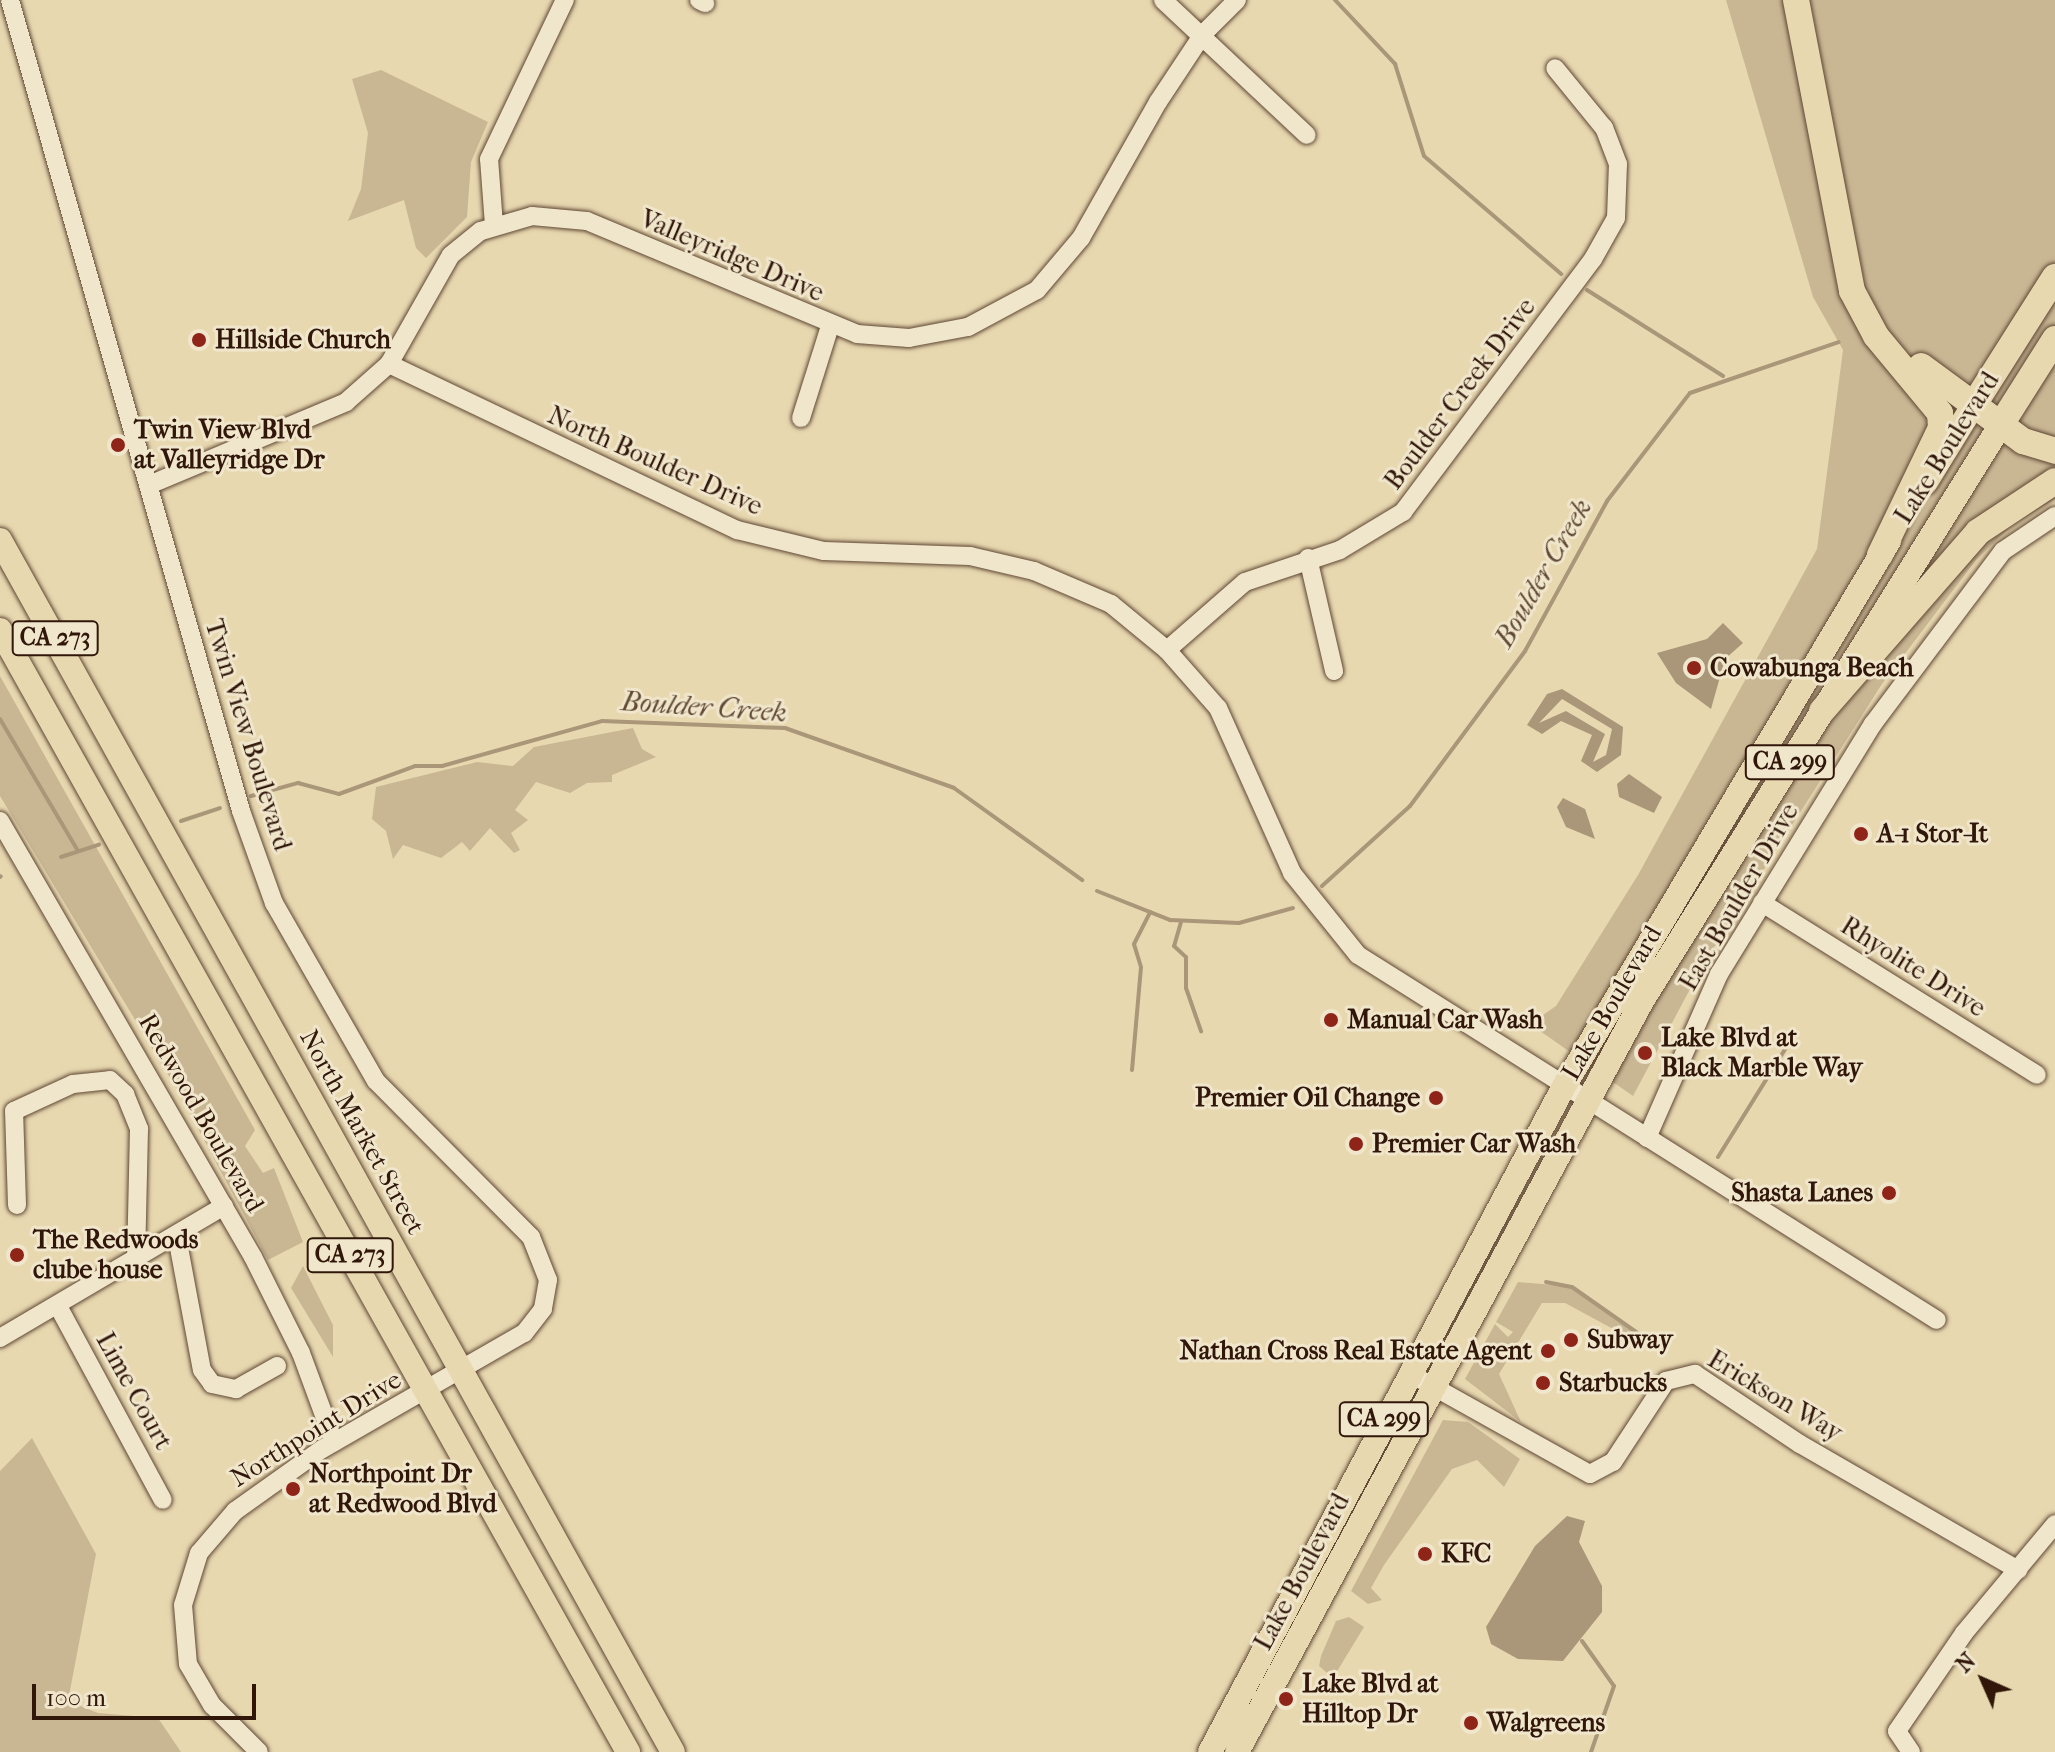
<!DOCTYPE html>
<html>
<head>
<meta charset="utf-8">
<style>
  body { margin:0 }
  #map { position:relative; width:2055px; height:1752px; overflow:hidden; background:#e8d8b0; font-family:"IM FELL French Canon",serif }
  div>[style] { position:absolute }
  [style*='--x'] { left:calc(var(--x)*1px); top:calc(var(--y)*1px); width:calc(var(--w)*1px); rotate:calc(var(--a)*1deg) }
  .green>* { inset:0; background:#c9b794 }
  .water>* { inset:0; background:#aa9678 }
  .stream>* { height:4px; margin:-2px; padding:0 2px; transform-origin:2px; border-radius:2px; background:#aa9678 }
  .roads { filter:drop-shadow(0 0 2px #5f4734) drop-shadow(0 0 2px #5f4734) }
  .minor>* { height:18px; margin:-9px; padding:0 9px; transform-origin:9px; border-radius:9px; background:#f0e6cc }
  .major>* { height:24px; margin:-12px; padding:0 12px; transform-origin:12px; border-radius:12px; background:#e8d8b0 }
  .highway>* { height:26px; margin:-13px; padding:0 13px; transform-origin:13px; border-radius:13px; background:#e8d8b0 }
  .dots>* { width:22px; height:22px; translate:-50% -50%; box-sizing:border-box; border:4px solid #f0e6cc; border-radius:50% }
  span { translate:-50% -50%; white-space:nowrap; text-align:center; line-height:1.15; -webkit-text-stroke:6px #f0e6cc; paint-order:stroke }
  .shield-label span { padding:2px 6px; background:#f0e6cc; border:2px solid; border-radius:6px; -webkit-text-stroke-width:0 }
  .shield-label { font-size:24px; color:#31170a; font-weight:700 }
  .street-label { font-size:26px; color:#31170a }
  .poi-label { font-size:26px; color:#31170a; font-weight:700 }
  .left { translate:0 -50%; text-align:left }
  .right { translate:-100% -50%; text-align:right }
  .water-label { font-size:28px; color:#614a36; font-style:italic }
  .north { position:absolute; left:1943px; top:1640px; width:80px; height:80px; -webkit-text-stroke:6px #f0e6cc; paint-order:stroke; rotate:315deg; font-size:22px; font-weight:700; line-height:32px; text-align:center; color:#31170a }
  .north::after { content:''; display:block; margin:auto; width:28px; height:36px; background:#31170a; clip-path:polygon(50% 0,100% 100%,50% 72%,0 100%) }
  .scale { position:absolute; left:32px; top:1684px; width:224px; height:36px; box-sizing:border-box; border:4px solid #31170a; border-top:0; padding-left:10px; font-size:24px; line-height:28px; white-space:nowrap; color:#31170a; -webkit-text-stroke:6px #f0e6cc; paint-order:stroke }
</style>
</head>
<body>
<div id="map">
  <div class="green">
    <div style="clip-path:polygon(1726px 0,2055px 0,2055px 499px,2011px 526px,1976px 560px,1882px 684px,1704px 963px,1633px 1096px,1530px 1024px,1556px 1006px,1638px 875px,1817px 549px,1843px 350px,1813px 297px)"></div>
    <div style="clip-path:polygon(381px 70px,488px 122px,471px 162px,467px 217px,426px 258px,416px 248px,404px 200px,348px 221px,361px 189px,368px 133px,352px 79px)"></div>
    <div style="clip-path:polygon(0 676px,255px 1130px,245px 1146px,263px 1173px,274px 1168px,303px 1242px,268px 1260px,178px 1091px,0 796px)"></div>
    <div style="clip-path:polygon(633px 728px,642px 749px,656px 757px,612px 775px,612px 782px,587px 783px,570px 793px,536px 782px,515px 810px,528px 820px,511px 833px,520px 850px,514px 853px,490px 828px,470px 851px,462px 842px,441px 858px,403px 845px,393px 859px,386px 831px,372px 819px,376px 787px,477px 762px,513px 766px,534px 747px)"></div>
    <div style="clip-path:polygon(303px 1266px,333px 1325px,333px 1357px,291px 1288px)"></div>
    <div style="clip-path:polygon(1518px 1282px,1567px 1286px,1659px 1345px,1654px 1351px,1565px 1303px,1542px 1303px,1499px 1374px,1521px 1422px,1465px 1379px,1495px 1324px,1508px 1337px,1513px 1332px,1496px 1322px)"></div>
    <div style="clip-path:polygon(1443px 1420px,1468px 1422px,1520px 1459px,1504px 1487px,1477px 1460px,1452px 1469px,1384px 1565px,1371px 1588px,1382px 1600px,1368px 1604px,1351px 1591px)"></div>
    <div style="clip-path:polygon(32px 1438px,96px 1554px,68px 1701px,98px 1713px,158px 1718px,181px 1752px,0 1752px,0 1471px)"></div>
    <div style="clip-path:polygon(1349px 1617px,1364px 1627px,1333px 1678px,1319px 1666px,1321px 1656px,1336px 1621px)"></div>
  </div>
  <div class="water">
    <div style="clip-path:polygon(1723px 623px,1743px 643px,1725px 659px,1711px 709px,1676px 683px,1657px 653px,1707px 639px)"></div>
    <div style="clip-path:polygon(evenodd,1562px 689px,1623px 727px,1621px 755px,1597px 772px,1581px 761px,1592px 735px,1561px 721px,1542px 734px,1527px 725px,1547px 694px,1562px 689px,1562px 699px,1612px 729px,1606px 755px,1593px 762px,1605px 734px,1566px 711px,1539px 723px,1562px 699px)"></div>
    <div style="clip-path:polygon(1629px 774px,1662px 797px,1654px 813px,1619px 797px,1617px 784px)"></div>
    <div style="clip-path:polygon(1563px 798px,1585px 809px,1595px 839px,1566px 827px,1557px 807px)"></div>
    <div style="clip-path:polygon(1567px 1516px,1585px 1521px,1579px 1542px,1602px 1586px,1602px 1612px,1563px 1661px,1518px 1659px,1491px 1644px,1486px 1627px,1535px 1546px)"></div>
  </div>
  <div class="stream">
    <div style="--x:1335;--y:0;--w:88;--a:46.8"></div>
    <div style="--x:1395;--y:64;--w:96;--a:72.5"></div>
    <div style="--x:1424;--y:156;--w:181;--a:40.7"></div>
    <div style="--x:1587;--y:290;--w:161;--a:32.3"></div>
    <div style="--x:0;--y:719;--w:153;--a:59.4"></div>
    <div style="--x:251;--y:796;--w:49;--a:-15.5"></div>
    <div style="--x:298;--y:783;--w:42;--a:15"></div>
    <div style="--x:339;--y:794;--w:81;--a:-20.2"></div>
    <div style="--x:415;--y:766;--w:27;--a:0"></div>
    <div style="--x:442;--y:766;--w:166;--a:-15.7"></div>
    <div style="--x:602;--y:721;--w:183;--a:2.2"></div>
    <div style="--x:785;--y:728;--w:179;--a:19.5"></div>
    <div style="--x:954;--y:788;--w:158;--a:35.7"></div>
    <div style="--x:181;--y:821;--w:41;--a:-18.4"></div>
    <div style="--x:61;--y:857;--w:40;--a:-18"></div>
    <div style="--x:0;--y:877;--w:1;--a:-45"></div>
    <div style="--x:1322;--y:886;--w:119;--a:-42.3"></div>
    <div style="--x:1410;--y:806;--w:193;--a:-53.4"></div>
    <div style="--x:1525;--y:651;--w:171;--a:-61.3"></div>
    <div style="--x:1607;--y:501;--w:136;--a:-52.5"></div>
    <div style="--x:1690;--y:393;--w:157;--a:-18.9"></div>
    <div style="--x:1097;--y:891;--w:79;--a:21.7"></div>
    <div style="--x:1170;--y:920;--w:69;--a:2.5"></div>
    <div style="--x:1239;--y:923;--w:56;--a:-15.5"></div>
    <div style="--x:1181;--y:922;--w:25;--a:106"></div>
    <div style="--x:1174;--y:946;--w:16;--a:43"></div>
    <div style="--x:1186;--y:957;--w:31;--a:90"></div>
    <div style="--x:1186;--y:988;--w:46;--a:70.8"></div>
    <div style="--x:1132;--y:1070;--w:103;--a:-85"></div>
    <div style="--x:1141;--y:967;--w:24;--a:-107"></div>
    <div style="--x:1134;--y:944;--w:36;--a:-63"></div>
    <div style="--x:1718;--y:1157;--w:134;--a:-58.1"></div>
    <div style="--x:1546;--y:1282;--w:26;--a:11"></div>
    <div style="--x:1572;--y:1287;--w:113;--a:35"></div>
    <div style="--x:1582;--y:1641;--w:55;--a:54.6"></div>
    <div style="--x:1614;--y:1686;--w:70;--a:109.2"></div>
  </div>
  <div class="roads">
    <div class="minor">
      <div style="--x:10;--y:0;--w:843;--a:74.1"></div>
      <div style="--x:241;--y:811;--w:98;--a:70.3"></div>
      <div style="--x:274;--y:903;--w:205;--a:60.2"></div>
      <div style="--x:376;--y:1081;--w:220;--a:45.2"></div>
      <div style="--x:531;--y:1237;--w:46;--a:68.4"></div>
      <div style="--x:548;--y:1280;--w:29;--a:100"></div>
      <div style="--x:543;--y:1309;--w:31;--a:128"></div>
      <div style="--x:524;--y:1333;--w:233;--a:150.1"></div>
      <div style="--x:322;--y:1449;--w:107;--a:144.5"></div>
      <div style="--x:235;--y:1511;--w:55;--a:130.6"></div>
      <div style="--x:199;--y:1553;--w:54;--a:107.1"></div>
      <div style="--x:183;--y:1605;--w:59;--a:85.2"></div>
      <div style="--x:188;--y:1664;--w:48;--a:59.7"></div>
      <div style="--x:212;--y:1705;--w:66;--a:45"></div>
      <div style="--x:699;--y:0;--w:7;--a:27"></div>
      <div style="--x:1163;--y:0;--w:197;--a:43.2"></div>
      <div style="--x:494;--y:225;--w:66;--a:-94.3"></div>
      <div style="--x:489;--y:159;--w:176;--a:-64.5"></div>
      <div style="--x:389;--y:364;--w:386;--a:25.5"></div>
      <div style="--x:737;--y:530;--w:89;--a:13.6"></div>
      <div style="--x:824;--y:551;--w:146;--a:2"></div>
      <div style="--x:970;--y:556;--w:66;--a:13.2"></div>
      <div style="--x:1034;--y:571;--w:84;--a:23.2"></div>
      <div style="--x:1111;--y:604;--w:72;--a:39.4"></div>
      <div style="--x:1167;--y:650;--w:77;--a:48.7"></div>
      <div style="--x:1218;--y:708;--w:181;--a:65.8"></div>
      <div style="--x:1292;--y:873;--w:105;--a:51.2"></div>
      <div style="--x:1358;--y:955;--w:684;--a:32.23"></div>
      <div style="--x:801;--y:418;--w:96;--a:-72.5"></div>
      <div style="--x:149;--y:485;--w:214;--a:-22.8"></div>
      <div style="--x:346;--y:402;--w:57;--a:-41.5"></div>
      <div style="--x:389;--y:364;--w:125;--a:-60.4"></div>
      <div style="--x:451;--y:255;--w:38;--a:-39"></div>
      <div style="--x:481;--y:231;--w:53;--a:-16.4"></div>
      <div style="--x:532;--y:216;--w:55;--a:5.2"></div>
      <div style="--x:587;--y:221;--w:293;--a:22.7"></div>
      <div style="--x:857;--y:334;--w:52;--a:4.4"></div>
      <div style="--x:909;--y:338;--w:60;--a:-10.6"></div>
      <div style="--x:968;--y:327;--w:78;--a:-28.2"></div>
      <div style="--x:1037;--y:290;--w:68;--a:-49.8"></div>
      <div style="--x:1081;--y:238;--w:156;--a:-60.5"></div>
      <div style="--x:1158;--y:102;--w:82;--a:-56.5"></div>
      <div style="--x:1203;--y:34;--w:48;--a:-45"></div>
      <div style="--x:1308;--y:558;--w:116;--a:77"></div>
      <div style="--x:1167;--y:650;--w:103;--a:-41.1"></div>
      <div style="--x:1245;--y:582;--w:100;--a:-18.6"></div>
      <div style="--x:1340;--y:550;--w:74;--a:-31.1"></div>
      <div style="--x:1403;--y:512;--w:316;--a:-53.1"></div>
      <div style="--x:1593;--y:259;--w:47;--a:-60.7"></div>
      <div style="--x:1616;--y:218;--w:54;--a:-87.9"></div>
      <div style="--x:1618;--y:164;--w:39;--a:-111"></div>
      <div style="--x:1604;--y:128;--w:77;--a:-129.2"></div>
      <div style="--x:0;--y:821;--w:504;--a:59.87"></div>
      <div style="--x:253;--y:1257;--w:107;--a:63.4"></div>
      <div style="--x:301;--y:1353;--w:95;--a:69.7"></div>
      <div style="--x:1762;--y:903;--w:324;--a:32"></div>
      <div style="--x:1647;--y:1138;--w:179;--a:-66.3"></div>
      <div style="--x:1719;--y:974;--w:294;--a:-58.4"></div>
      <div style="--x:1873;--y:724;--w:216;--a:-53.1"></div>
      <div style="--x:2003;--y:551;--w:63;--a:-33.9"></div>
      <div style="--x:17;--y:1205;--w:94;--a:-91.8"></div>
      <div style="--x:14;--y:1111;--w:65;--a:-24.6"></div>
      <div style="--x:73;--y:1084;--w:37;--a:-6"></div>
      <div style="--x:110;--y:1080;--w:21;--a:43"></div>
      <div style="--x:125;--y:1094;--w:38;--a:68"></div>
      <div style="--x:139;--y:1129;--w:133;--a:91.3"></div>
      <div style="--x:177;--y:1237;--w:135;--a:79.4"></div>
      <div style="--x:202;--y:1370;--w:17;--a:54"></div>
      <div style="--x:212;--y:1384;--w:25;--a:12"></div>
      <div style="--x:236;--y:1389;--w:47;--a:-29.3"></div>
      <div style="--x:59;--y:1308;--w:218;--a:61.6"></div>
      <div style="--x:0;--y:1338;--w:260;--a:-30.5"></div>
      <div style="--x:1409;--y:1373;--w:207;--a:29.2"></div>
      <div style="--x:1590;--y:1474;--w:26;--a:-28"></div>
      <div style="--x:1613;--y:1462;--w:97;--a:-56.8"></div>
      <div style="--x:1666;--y:1381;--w:30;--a:-14"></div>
      <div style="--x:1695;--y:1374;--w:126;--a:33.7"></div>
      <div style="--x:1800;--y:1444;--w:252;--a:30"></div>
      <div style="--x:1911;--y:1752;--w:25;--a:-124"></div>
      <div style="--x:1897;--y:1731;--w:119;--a:-55.6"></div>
      <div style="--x:1964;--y:1633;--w:142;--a:-50.1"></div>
    </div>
    <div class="major">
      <div style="--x:1926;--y:482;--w:89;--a:-58.3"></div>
      <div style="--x:0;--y:540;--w:1386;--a:60.96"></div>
      <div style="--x:0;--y:630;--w:1286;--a:60.76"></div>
      <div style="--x:1210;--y:1752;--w:752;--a:-62"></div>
      <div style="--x:1563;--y:1088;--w:637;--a:-59.21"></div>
      <div style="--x:1237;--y:1752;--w:853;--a:-61.66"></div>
      <div style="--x:1642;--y:1001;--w:677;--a:-58.09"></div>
    </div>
    <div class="highway">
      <div style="--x:1796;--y:0;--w:296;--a:79.1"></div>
      <div style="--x:1852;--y:291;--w:51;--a:61.9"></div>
      <div style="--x:1876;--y:336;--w:100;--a:50.3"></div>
      <div style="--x:1940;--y:413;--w:15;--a:86"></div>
      <div style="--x:1941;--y:428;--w:141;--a:115.7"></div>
      <div style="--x:1921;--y:366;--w:127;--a:36.3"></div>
      <div style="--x:2023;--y:441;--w:34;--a:17"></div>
      <div style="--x:1973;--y:406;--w:153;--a:-57.6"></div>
      <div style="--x:2000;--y:426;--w:103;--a:-57.7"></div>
      <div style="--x:1822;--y:711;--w:237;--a:-48.9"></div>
      <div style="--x:1978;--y:532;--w:92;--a:-33.5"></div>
    </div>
  </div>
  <div class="dots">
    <div style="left:199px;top:340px;background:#8f2418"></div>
    <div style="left:118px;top:445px;background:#8f2418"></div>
    <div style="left:1694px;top:668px;background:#8f2418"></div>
    <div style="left:1861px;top:834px;background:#8f2418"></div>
    <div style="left:1331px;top:1020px;background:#8f2418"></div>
    <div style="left:1645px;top:1053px;background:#8f2418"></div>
    <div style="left:1436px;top:1098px;background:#8f2418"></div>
    <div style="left:1356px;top:1144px;background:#8f2418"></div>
    <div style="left:1889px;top:1193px;background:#8f2418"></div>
    <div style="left:17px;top:1255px;background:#8f2418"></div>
    <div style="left:1571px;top:1340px;background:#8f2418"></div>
    <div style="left:1548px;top:1351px;background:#8f2418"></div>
    <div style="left:1543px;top:1383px;background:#8f2418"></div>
    <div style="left:293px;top:1489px;background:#8f2418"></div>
    <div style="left:1425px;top:1554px;background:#8f2418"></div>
    <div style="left:1286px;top:1699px;background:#8f2418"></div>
    <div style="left:1471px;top:1723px;background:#8f2418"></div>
  </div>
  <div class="shield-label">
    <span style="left:55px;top:638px">CA 273</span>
    <span style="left:1790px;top:762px">CA 299</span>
    <span style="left:350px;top:1255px">CA 273</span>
    <span style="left:1384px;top:1419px">CA 299</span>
  </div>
  <div class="street-label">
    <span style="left:732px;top:256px;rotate:23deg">Valleyridge Drive</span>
    <span style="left:1460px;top:394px;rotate:-53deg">Boulder Creek Drive</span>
    <span style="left:1947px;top:448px;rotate:-58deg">Lake Boulevard</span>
    <span style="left:655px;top:461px;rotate:24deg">North Boulder Drive</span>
    <span style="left:248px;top:735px;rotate:73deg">Twin View Boulevard</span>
    <span style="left:1739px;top:897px;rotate:-60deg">East Boulder Drive</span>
    <span style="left:1913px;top:967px;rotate:32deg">Rhyolite Drive</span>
    <span style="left:1612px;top:1003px;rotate:-60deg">Lake Boulevard</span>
    <span style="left:201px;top:1113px;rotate:60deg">Redwood Boulevard</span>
    <span style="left:362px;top:1132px;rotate:61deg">North Market Street</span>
    <span style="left:134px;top:1391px;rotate:61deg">Lime Court</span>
    <span style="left:1775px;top:1396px;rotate:31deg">Erickson Way</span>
    <span style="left:316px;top:1429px;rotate:-32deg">Northpoint Drive</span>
    <span style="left:1302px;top:1572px;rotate:-62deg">Lake Boulevard</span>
  </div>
  <div class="poi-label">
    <span class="left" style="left:215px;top:340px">Hillside Church</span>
    <span class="left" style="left:134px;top:445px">Twin View Blvd<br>at Valleyridge Dr</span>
    <span class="left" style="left:1710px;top:668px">Cowabunga Beach</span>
    <span class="left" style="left:1877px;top:834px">A-1 Stor-It</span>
    <span class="left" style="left:1347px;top:1020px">Manual Car Wash</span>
    <span class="left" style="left:1661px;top:1053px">Lake Blvd at<br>Black Marble Way</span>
    <span class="right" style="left:1420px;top:1098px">Premier Oil Change</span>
    <span class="left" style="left:1372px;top:1144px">Premier Car Wash</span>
    <span class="right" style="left:1873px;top:1193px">Shasta Lanes</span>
    <span class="left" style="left:33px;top:1255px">The Redwoods<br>clube house</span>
    <span class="left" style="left:1587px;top:1340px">Subway</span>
    <span class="right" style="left:1532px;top:1351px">Nathan Cross Real Estate Agent</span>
    <span class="left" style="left:1559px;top:1383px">Starbucks</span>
    <span class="left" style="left:309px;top:1489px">Northpoint Dr<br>at Redwood Blvd</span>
    <span class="left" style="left:1441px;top:1554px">KFC</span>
    <span class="left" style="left:1302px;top:1699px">Lake Blvd at<br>Hilltop Dr</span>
    <span class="left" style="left:1487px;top:1723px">Walgreens</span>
  </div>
  <div class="water-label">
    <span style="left:1543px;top:573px;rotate:-60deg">Boulder Creek</span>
    <span style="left:704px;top:707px;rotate:4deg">Boulder Creek</span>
  </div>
  <div class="north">N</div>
  <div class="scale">100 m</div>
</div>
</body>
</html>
